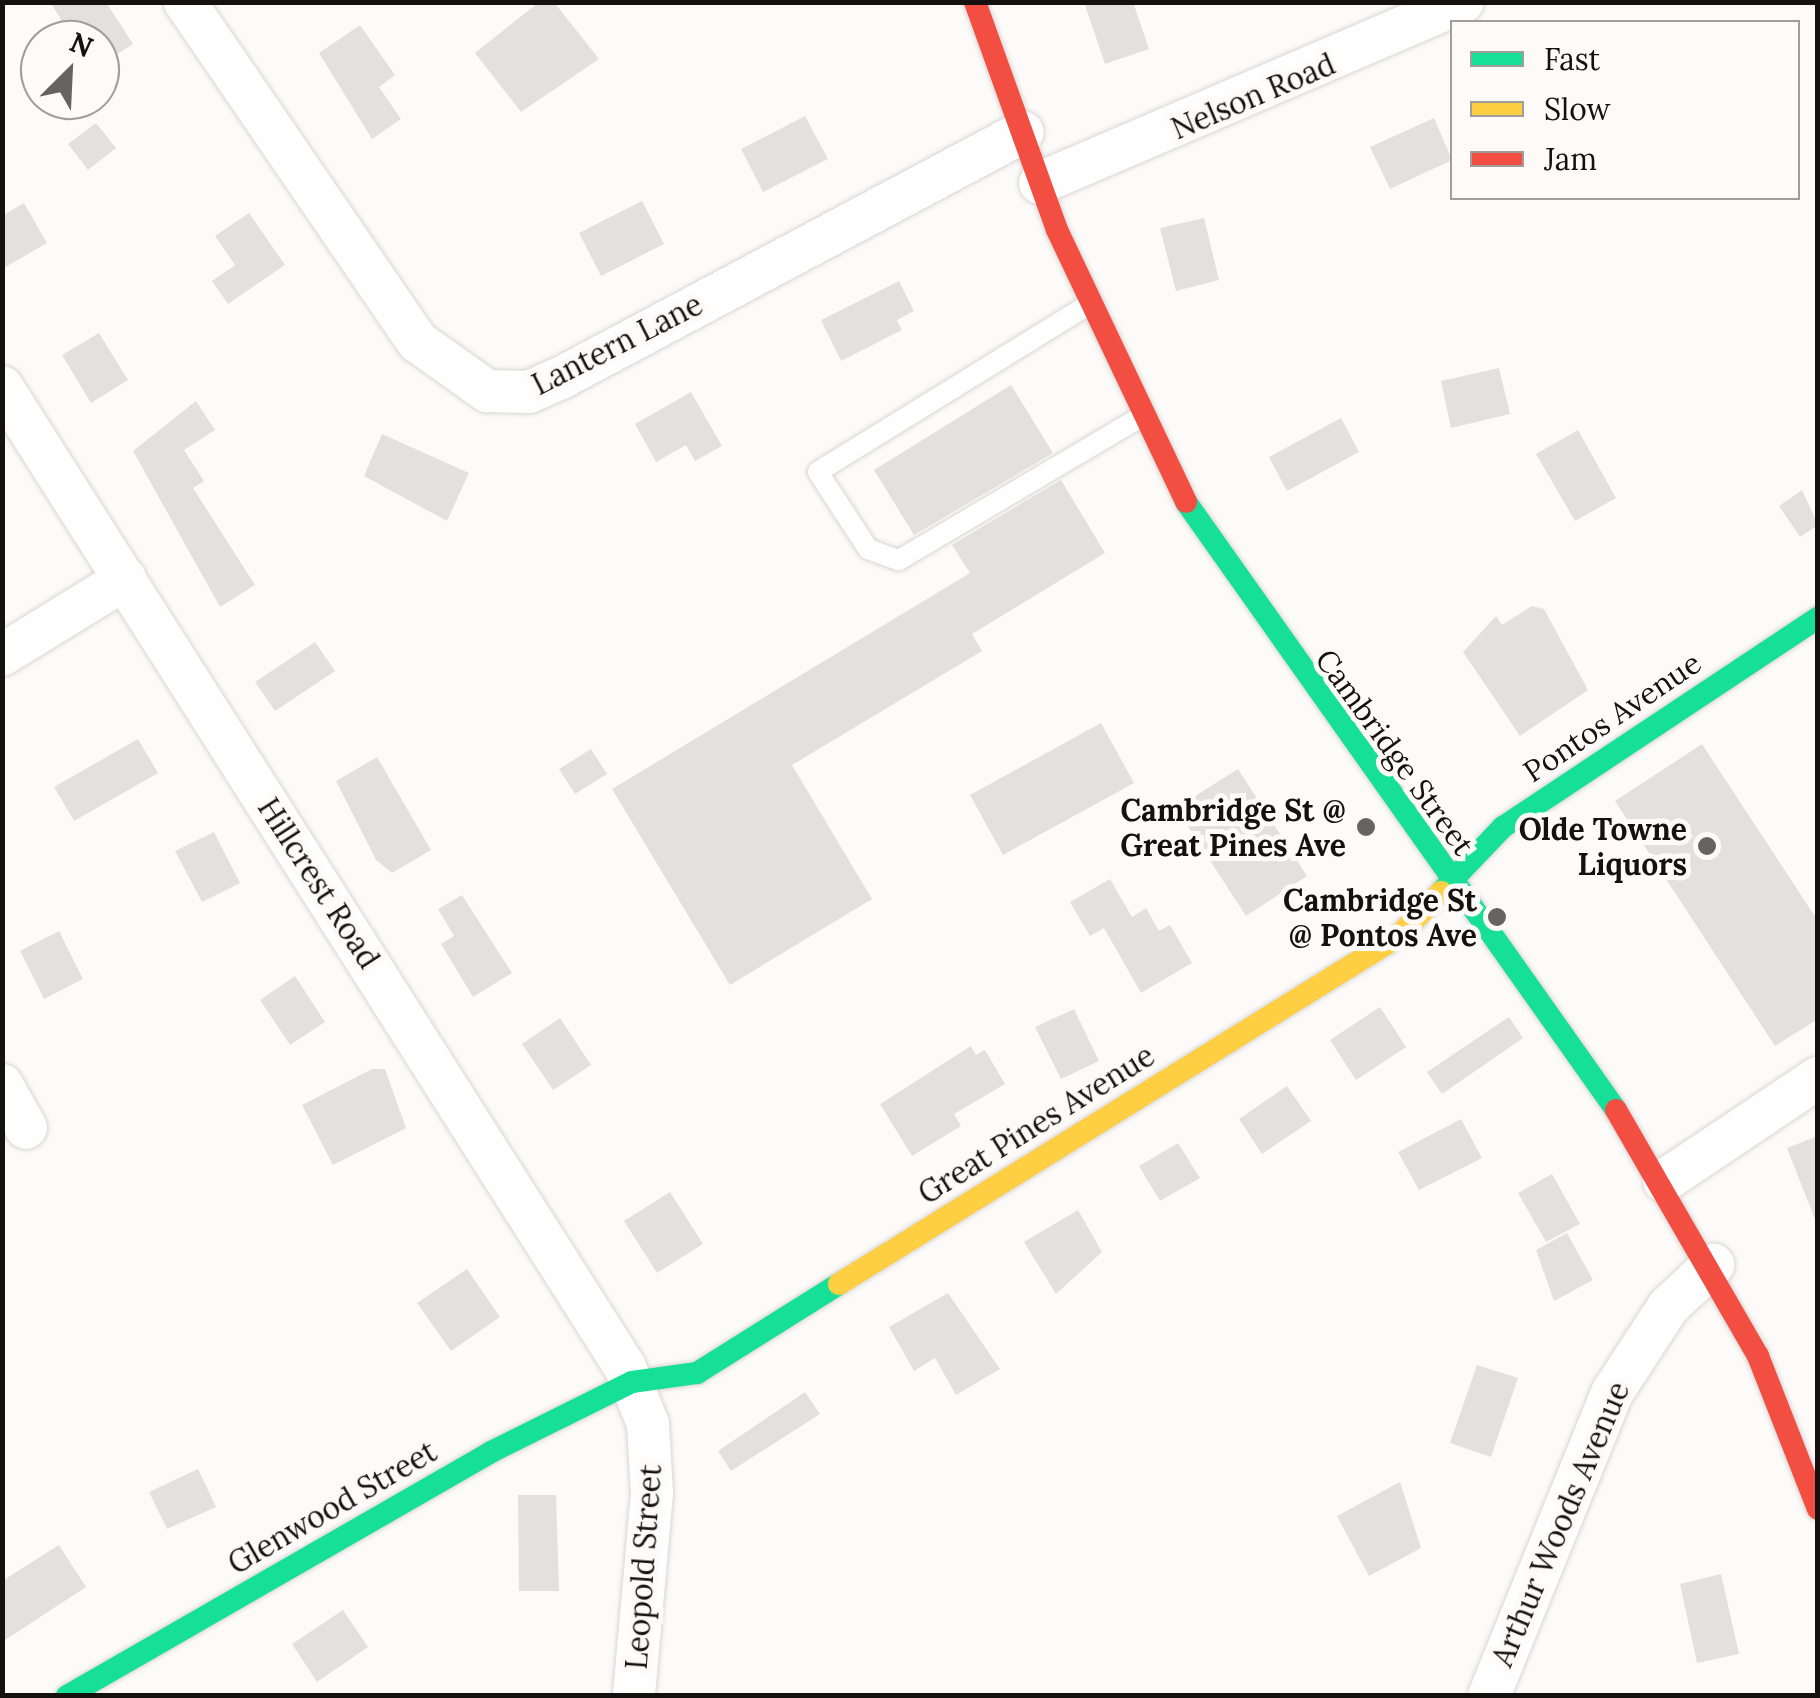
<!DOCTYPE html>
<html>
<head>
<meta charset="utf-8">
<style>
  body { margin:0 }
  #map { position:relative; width:1820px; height:1698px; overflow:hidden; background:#fdfbf9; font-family:Lora,serif }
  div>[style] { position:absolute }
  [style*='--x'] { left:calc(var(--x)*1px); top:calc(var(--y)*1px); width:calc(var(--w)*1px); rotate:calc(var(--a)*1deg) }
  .building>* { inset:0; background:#e3e1df }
  .roads { filter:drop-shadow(0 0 2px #d9d6d4) drop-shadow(0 0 2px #d9d6d4) }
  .lane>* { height:20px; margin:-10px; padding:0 10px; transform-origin:10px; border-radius:10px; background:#fffefe }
  .street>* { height:42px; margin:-21px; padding:0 21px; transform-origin:21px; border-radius:21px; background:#fffefe }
  .fast>* { height:22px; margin:-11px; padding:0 11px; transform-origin:11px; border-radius:11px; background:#16e098 }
  .slow>* { height:22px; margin:-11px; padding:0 11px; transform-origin:11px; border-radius:11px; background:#ffcf43 }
  .jam>* { height:22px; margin:-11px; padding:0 11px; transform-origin:11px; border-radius:11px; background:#f24e42 }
  .dots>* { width:28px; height:28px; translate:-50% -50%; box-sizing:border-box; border:5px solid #fefaf8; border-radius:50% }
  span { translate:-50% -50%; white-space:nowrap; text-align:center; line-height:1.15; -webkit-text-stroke:10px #fefaf8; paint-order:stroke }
  .street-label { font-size:30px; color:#14110f }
  .poi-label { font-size:30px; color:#14110f; font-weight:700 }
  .right { translate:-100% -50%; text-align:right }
  .frame { position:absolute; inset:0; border:5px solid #14110f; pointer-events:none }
  .legend { position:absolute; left:1450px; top:20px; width:350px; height:180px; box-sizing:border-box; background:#fefaf8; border:2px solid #a09d9b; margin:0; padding:12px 18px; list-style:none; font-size:30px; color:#14110f }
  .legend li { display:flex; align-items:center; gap:20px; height:50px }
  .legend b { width:50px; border:2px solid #a09d9b }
  .north { position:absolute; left:20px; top:20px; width:100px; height:100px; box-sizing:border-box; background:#fefaf8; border:2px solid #a09d9b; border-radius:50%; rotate:24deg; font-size:28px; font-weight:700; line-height:40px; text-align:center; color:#14110f }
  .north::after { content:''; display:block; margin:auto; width:35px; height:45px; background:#666361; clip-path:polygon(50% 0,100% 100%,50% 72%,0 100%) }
</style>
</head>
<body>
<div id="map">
  <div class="building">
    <div style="clip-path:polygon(50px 2px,106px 2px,133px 44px,100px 65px,100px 40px,74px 40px)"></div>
    <div style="clip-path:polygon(539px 2px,554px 2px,599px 59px,521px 112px,475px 53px)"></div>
    <div style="clip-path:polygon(1084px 2px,1133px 2px,1149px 49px,1105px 64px)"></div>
    <div style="clip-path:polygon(360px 25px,395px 75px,379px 87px,401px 119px,372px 139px,319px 53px)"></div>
    <div style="clip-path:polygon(805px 116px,828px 159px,763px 192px,741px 149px)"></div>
    <div style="clip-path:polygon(1434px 118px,1452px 160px,1390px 189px,1370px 147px)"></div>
    <div style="clip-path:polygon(96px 123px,116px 148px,88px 170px,68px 144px)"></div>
    <div style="clip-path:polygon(642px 201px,664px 244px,601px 276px,579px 233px)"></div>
    <div style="clip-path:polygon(24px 203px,47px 243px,2px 269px,2px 216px)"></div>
    <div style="clip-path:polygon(249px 213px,285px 265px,228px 304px,212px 281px,235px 265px,215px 236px)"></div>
    <div style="clip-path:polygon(1204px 218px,1219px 280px,1176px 291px,1160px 228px)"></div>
    <div style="clip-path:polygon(899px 281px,914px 311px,897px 320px,902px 330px,841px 361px,821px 320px)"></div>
    <div style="clip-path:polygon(99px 333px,128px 380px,91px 403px,62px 355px)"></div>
    <div style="clip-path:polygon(1499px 368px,1510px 414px,1451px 428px,1441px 381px)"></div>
    <div style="clip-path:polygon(1011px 385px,1053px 453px,914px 535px,874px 470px)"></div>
    <div style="clip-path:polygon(691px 392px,722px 446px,695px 461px,686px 445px,656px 462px,635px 424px)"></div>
    <div style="clip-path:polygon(196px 401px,215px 430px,184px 450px,204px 481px,193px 488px,255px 585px,220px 607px,133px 451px)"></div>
    <div style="clip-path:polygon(1341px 418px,1359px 452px,1287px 491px,1269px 457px)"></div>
    <div style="clip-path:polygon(1578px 430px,1616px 498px,1575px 521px,1536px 454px)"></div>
    <div style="clip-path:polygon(382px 434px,469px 473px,447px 521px,364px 476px)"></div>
    <div style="clip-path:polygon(1061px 480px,1105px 553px,972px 634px,982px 651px,792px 765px,872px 899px,730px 985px,612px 789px,970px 573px,952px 545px)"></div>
    <div style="clip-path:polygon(1802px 490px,1818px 525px,1800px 537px,1779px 506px)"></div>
    <div style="clip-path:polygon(1532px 606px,1544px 609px,1588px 690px,1520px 736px,1463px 652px,1496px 616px,1502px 625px)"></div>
    <div style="clip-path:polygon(315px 642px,335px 671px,275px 711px,255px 682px)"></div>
    <div style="clip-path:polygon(1101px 723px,1134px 783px,1003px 855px,970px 795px)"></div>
    <div style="clip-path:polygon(138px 739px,158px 773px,74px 821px,54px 787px)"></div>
    <div style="clip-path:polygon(1702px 744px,1818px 921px,1818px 1019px,1775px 1046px,1615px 801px)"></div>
    <div style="clip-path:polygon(591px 749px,607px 774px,575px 794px,559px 769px)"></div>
    <div style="clip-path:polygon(377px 757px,431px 850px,392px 873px,376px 860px,336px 781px)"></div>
    <div style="clip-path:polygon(1238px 769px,1307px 876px,1246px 916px,1176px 808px)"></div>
    <div style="clip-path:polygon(214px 832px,240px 883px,202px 902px,175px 851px)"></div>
    <div style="clip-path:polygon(1110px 879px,1132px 917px,1146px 908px,1159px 931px,1170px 925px,1192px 963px,1141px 993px,1104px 928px,1090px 936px,1070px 902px)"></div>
    <div style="clip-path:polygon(462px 895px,512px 973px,473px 997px,441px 944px,454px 936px,438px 909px)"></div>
    <div style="clip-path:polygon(59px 931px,83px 979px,44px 999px,20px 951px)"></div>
    <div style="clip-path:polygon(295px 976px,325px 1022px,290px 1045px,260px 1000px)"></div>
    <div style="clip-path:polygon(1380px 1007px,1406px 1047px,1356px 1080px,1330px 1040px)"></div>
    <div style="clip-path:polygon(1074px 1009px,1099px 1061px,1061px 1079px,1035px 1027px)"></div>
    <div style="clip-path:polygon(1509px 1017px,1523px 1038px,1442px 1094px,1427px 1072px)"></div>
    <div style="clip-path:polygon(560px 1018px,591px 1065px,553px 1090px,522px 1044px)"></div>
    <div style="clip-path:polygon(971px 1046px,976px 1055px,985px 1050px,1005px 1084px,954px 1114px,961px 1126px,912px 1156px,880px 1104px)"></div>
    <div style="clip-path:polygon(372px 1069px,385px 1069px,406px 1128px,333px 1165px,302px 1105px)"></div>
    <div style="clip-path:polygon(1287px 1086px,1311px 1121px,1262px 1154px,1239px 1119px)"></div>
    <div style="clip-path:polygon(1461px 1119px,1482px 1158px,1419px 1190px,1398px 1152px)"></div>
    <div style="clip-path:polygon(1818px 1136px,1818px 1221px,1816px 1222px,1787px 1148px)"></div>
    <div style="clip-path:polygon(1178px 1143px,1200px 1178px,1160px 1201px,1139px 1166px)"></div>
    <div style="clip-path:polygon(1552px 1174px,1580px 1224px,1546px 1242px,1518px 1193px)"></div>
    <div style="clip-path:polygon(670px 1192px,703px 1244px,657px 1273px,624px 1221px)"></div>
    <div style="clip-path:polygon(1078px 1210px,1102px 1252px,1056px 1294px,1024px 1242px)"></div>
    <div style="clip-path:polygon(1567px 1233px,1593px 1280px,1554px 1301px,1536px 1250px)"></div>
    <div style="clip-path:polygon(467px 1269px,500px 1317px,451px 1351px,417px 1303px)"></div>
    <div style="clip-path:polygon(948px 1293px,1000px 1369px,956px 1395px,935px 1358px,914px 1371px,889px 1327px)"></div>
    <div style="clip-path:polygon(1477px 1365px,1518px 1378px,1491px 1457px,1450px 1443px)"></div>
    <div style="clip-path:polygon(805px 1392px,820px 1414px,731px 1471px,718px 1451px)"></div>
    <div style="clip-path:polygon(198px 1469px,216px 1507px,167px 1529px,149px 1492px)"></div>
    <div style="clip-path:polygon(1400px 1482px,1421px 1548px,1369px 1576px,1337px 1516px)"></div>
    <div style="clip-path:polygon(518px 1495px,556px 1495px,559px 1591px,519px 1591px)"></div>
    <div style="clip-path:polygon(59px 1545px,86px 1587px,2px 1642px,2px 1581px)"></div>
    <div style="clip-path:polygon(1721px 1574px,1739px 1654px,1697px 1663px,1680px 1584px)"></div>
    <div style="clip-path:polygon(343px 1610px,368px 1647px,317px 1682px,292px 1644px)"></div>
  </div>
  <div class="roads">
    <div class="lane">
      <div style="--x:1088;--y:305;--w:317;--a:148.3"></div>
      <div style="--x:818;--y:472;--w:92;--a:57"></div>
      <div style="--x:868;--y:549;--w:33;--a:20"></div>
      <div style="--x:899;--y:560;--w:281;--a:-30.6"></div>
    </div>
    <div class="street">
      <div style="--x:185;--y:2;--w:412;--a:55.6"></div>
      <div style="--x:418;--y:342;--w:85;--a:35.4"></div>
      <div style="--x:487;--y:391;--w:42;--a:1.4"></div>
      <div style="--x:529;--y:392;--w:35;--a:-24"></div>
      <div style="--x:561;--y:378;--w:523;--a:-28.03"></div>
      <div style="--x:1040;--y:183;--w:460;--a:-23.2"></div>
      <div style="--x:2;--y:387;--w:1161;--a:57.56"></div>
      <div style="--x:625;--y:1367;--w:61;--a:68"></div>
      <div style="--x:648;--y:1424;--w:69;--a:86.7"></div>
      <div style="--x:652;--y:1493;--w:204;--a:95.1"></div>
      <div style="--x:2;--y:655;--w:145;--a:-31.7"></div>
      <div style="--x:2;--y:1085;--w:49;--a:60.8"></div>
      <div style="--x:1664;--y:1181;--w:185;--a:-33.8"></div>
      <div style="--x:1489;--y:1696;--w:327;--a:-67.9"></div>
      <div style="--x:1612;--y:1393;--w:103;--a:-56.9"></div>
      <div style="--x:1668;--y:1307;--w:62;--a:-43"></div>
    </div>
    <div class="fast">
      <div style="--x:1186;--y:502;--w:745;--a:54.73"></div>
      <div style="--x:1441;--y:892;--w:90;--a:-46.4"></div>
      <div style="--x:1503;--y:827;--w:378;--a:-33.6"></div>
      <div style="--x:67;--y:1696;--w:489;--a:-29.9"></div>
      <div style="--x:491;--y:1452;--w:157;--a:-26.4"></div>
      <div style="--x:632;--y:1382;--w:66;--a:-7.9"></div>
      <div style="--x:697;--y:1373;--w:168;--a:-32.1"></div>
    </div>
    <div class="slow">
      <div style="--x:839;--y:1284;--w:659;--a:-31.86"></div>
      <div style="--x:1399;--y:936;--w:61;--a:-46.3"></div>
    </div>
    <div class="jam">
      <div style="--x:975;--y:2;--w:242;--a:70.2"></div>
      <div style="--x:1057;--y:230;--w:301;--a:64.6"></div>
      <div style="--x:1616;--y:1110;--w:284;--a:60"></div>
      <div style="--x:1758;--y:1356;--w:164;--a:68.6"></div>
    </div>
  </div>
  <div class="dots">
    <div style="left:1366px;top:827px;background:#666361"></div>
    <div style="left:1707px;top:846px;background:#666361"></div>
    <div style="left:1497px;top:917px;background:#666361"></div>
  </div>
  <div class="street-label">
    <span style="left:1253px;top:96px;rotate:-23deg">Nelson Road</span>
    <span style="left:617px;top:344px;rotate:-27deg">Lantern Lane</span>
    <span style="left:1612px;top:717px;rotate:-34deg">Pontos Avenue</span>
    <span style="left:1395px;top:752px;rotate:54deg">Cambridge Street</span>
    <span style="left:319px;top:883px;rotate:57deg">Hillcrest Road</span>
    <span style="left:1036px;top:1124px;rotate:-32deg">Great Pines Avenue</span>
    <span style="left:332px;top:1507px;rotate:-30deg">Glenwood Street</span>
    <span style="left:1560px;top:1524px;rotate:-67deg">Arthur Woods Avenue</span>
    <span style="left:643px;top:1567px;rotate:-86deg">Leopold Street</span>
  </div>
  <div class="poi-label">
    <span class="right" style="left:1346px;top:827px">Cambridge St @<br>Great Pines Ave</span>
    <span class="right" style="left:1687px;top:846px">Olde Towne<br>Liquors</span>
    <span class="right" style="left:1477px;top:917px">Cambridge St<br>@ Pontos Ave</span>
  </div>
  <div class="frame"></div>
  <ul class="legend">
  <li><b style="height:12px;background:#16e098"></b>Fast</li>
  <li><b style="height:12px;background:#ffcf43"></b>Slow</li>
  <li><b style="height:12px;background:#f24e42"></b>Jam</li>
  </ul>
  <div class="north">N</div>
</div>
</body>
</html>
